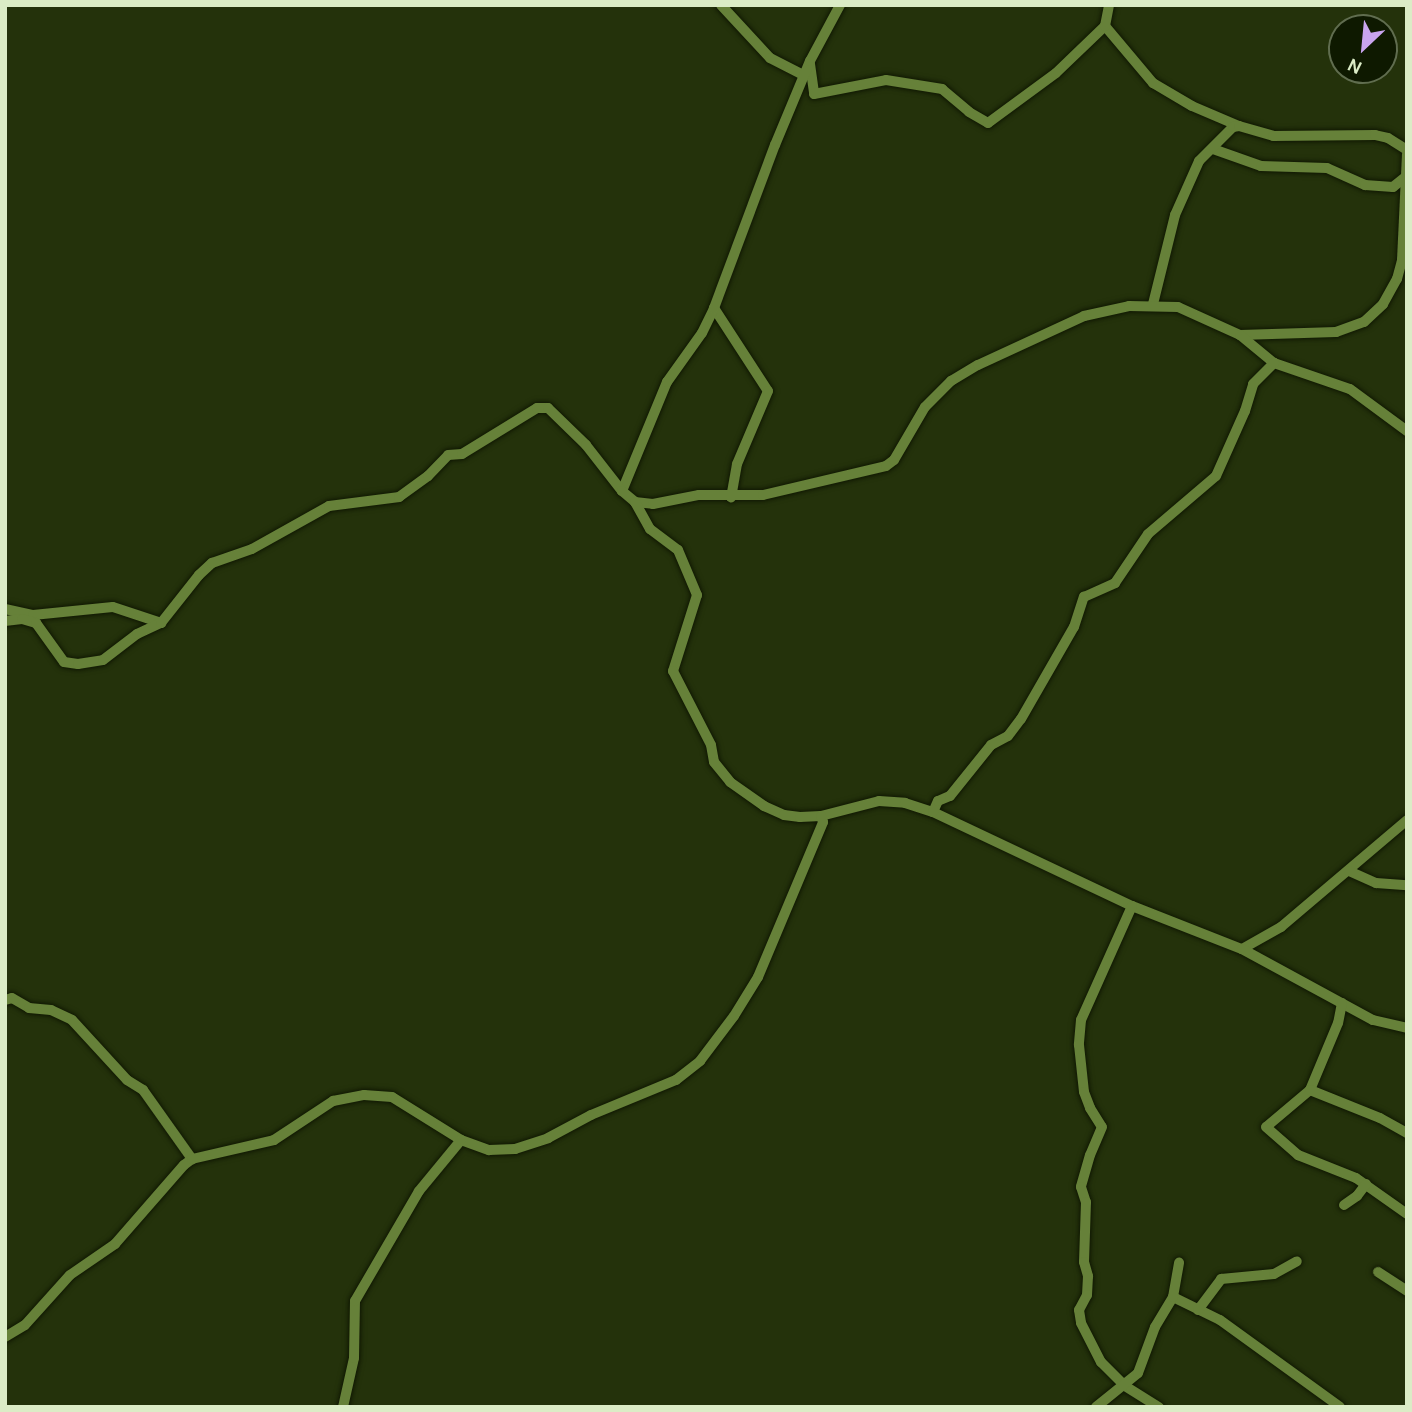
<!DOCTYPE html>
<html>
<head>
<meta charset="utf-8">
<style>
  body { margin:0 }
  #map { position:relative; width:1412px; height:1412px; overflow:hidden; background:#24320b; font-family:Karla,sans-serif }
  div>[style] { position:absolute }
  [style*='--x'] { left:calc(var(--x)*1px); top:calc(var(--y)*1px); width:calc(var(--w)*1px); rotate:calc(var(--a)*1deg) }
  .roads { filter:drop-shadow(0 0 2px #101803) drop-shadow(0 0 2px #101803) }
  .minor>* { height:10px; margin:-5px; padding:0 5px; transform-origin:5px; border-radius:5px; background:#668139 }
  span { translate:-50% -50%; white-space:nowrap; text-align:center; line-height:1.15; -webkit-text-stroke:5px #0e1900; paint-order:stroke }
  .frame { position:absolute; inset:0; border:7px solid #dbecc6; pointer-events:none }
  .north { position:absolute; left:1328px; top:14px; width:70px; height:70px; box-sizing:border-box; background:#0e1900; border:2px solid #606d4f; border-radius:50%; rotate:206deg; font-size:19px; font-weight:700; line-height:28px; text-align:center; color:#dbecc6 }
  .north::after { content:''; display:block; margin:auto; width:24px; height:32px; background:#c9a5ee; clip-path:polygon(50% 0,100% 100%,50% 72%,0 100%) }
</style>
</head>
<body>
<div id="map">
  <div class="roads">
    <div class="minor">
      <div style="--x:721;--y:5;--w:72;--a:47.2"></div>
      <div style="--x:770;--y:58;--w:39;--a:27"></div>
      <div style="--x:1105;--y:26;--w:75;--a:49.9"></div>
      <div style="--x:1153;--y:83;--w:45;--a:30.5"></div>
      <div style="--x:1192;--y:106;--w:51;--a:23.1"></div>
      <div style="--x:810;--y:64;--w:30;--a:82"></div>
      <div style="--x:814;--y:94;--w:73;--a:-11"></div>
      <div style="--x:886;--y:80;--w:57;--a:9.1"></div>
      <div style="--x:942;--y:89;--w:35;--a:40"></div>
      <div style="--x:969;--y:112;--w:22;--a:30"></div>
      <div style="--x:988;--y:123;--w:84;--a:-36.3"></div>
      <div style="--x:1056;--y:73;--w:68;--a:-43.8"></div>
      <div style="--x:1105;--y:26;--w:21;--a:-79"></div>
      <div style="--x:1213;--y:149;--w:51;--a:19.5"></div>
      <div style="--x:1261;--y:166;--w:66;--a:1.7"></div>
      <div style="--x:1327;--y:168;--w:42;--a:24.1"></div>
      <div style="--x:1365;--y:185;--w:28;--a:4"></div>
      <div style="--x:1393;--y:187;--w:14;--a:-39"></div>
      <div style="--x:1153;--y:304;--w:92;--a:-76.1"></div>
      <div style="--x:1175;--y:215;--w:59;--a:-66"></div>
      <div style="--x:1199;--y:161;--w:48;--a:-45"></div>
      <div style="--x:1233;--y:127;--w:6;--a:-9"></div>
      <div style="--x:1239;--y:126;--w:35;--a:16"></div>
      <div style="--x:1273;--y:136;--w:102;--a:-0.6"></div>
      <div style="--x:1375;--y:135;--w:13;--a:13"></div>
      <div style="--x:1388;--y:138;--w:22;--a:32"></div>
      <div style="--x:714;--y:308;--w:99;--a:57"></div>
      <div style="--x:768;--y:391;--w:79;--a:113"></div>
      <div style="--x:737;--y:464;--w:34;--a:100"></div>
      <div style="--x:1240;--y:335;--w:96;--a:-1.8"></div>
      <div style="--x:1336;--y:332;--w:30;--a:-20"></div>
      <div style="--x:1364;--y:322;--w:26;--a:-43"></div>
      <div style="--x:1383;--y:304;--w:29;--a:-61"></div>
      <div style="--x:1397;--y:279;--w:20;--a:-75"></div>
      <div style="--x:1402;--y:260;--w:106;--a:-87.3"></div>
      <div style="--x:622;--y:491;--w:118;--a:-67.6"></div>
      <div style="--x:667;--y:382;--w:60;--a:-54.5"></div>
      <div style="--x:702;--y:333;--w:28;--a:-64"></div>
      <div style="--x:714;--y:308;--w:174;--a:-69.5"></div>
      <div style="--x:775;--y:145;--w:91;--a:-67.4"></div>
      <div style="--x:810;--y:61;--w:64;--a:-61.8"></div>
      <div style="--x:635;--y:502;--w:18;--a:6"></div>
      <div style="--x:653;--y:504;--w:47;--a:-11.1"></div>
      <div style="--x:699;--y:495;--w:64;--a:0"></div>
      <div style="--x:763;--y:495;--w:126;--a:-13.3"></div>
      <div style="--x:886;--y:466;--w:10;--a:-37"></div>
      <div style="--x:894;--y:460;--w:61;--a:-59.7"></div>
      <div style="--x:925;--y:407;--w:37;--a:-45"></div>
      <div style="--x:951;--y:381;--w:31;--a:-31"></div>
      <div style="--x:978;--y:365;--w:117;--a:-24.8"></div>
      <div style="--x:1084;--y:316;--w:46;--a:-12.5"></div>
      <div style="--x:1129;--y:306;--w:49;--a:1.2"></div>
      <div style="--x:1178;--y:307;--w:68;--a:24.3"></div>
      <div style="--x:1240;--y:335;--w:44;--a:39.5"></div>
      <div style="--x:1274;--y:363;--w:80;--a:18.9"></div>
      <div style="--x:1350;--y:389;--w:71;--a:36.4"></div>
      <div style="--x:5;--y:609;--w:29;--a:12"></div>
      <div style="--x:33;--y:615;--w:80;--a:-5.7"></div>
      <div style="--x:113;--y:607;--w:51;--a:18.4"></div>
      <div style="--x:5;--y:621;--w:17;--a:-7"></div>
      <div style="--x:22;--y:619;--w:15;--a:16"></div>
      <div style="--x:36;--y:623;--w:48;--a:54.3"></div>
      <div style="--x:64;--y:662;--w:14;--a:8"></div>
      <div style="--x:78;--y:664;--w:25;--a:-9"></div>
      <div style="--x:103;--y:660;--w:43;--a:-37.4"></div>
      <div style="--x:137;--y:634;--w:26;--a:-25"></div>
      <div style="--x:161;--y:623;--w:61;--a:-51.6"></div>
      <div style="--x:199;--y:575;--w:18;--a:-43"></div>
      <div style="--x:212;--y:563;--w:42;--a:-19.3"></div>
      <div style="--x:252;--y:549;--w:88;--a:-29.2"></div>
      <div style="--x:329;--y:506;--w:71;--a:-7.3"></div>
      <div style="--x:399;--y:497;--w:36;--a:-36"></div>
      <div style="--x:428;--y:476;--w:29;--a:-46"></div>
      <div style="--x:448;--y:455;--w:14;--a:-4"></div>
      <div style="--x:462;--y:454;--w:88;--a:-31.5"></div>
      <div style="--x:537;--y:408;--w:11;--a:0"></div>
      <div style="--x:548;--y:408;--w:53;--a:44.2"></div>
      <div style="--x:586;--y:445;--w:58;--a:52"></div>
      <div style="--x:622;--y:491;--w:17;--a:40"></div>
      <div style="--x:635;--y:502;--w:31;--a:61"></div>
      <div style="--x:650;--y:529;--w:35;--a:37"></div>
      <div style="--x:678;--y:550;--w:49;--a:67.1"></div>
      <div style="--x:697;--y:595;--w:80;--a:107.5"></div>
      <div style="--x:673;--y:671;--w:83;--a:62.8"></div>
      <div style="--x:711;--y:745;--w:17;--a:80"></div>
      <div style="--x:714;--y:762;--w:26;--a:51"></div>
      <div style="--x:730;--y:782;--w:42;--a:35.2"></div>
      <div style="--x:764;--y:806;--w:22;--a:24"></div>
      <div style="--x:784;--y:815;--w:16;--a:7"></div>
      <div style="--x:800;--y:817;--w:21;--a:-3"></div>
      <div style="--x:821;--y:816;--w:60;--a:-14.5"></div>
      <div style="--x:879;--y:801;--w:26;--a:4"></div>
      <div style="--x:905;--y:803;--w:29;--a:18"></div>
      <div style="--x:933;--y:812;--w:220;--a:25.3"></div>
      <div style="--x:1132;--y:906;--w:118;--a:21.4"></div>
      <div style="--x:1242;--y:949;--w:45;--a:-29.4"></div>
      <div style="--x:1281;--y:927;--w:165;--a:-40.3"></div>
      <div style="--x:933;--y:812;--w:12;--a:-66"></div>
      <div style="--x:938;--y:801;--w:13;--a:-23"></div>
      <div style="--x:950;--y:796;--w:65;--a:-51.2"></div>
      <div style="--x:991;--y:745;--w:19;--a:-28"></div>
      <div style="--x:1008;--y:736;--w:21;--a:-53"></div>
      <div style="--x:1021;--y:719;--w:106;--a:-60.1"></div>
      <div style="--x:1074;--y:627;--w:32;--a:-72"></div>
      <div style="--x:1084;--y:597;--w:34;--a:-24"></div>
      <div style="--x:1115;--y:583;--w:59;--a:-56"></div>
      <div style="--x:1148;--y:534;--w:89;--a:-40.5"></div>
      <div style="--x:1216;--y:476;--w:71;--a:-66"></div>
      <div style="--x:1245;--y:411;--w:28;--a:-73"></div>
      <div style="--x:1253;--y:384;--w:30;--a:-45"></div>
      <div style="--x:1349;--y:871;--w:30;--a:24"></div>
      <div style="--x:1376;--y:883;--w:31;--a:4"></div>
      <div style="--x:1132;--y:906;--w:125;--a:114.1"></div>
      <div style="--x:1081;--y:1020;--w:25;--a:95"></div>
      <div style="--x:1079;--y:1045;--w:47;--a:83.9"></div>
      <div style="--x:1084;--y:1092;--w:17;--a:69"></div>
      <div style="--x:1090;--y:1108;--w:22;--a:58"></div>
      <div style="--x:1102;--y:1127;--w:30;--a:113"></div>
      <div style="--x:1090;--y:1155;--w:33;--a:106"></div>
      <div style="--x:1081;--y:1187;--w:16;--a:72"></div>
      <div style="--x:1086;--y:1202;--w:60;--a:91.9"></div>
      <div style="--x:1084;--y:1262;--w:15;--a:74"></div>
      <div style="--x:1088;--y:1276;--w:19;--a:93"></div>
      <div style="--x:1087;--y:1295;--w:17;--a:118"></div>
      <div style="--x:1079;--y:1310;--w:13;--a:81"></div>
      <div style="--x:1081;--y:1323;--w:44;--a:62.9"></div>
      <div style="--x:1101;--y:1362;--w:34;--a:45"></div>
      <div style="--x:1125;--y:1386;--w:40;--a:32"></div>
      <div style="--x:1242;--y:949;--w:149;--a:28.5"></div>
      <div style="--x:1373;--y:1020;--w:35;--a:13"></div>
      <div style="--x:5;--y:1000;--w:7;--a:-16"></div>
      <div style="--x:12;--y:998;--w:20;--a:30"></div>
      <div style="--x:29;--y:1008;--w:22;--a:5"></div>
      <div style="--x:51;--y:1010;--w:23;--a:25"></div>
      <div style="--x:72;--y:1020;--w:81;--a:47.5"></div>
      <div style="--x:127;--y:1080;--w:19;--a:32"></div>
      <div style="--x:143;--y:1090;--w:85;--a:54.6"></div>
      <div style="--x:1342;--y:1003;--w:20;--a:101"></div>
      <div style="--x:1338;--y:1023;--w:73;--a:112.7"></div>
      <div style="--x:1310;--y:1090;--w:57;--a:139.9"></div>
      <div style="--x:1266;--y:1127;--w:43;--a:41.2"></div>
      <div style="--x:1298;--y:1155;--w:62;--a:21.6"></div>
      <div style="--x:1356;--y:1178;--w:62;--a:35.2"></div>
      <div style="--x:1310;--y:1090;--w:75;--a:21.8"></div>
      <div style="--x:1380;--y:1118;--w:31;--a:29"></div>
      <div style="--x:1344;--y:1205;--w:16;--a:-35"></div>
      <div style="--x:1357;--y:1196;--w:15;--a:-53"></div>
      <div style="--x:1378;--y:1272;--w:35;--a:33"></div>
      <div style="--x:1173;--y:1297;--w:52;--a:26.1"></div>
      <div style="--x:1220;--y:1320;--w:148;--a:35.9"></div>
      <div style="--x:1198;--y:1310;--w:39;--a:-53"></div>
      <div style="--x:1221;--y:1279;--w:53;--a:-5.4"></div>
      <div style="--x:1274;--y:1274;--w:26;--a:-29"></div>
      <div style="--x:5;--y:1337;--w:23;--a:-31"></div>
      <div style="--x:25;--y:1325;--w:67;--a:-48"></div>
      <div style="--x:70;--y:1275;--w:55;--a:-34.6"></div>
      <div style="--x:115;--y:1244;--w:105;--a:-48.9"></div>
      <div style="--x:184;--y:1165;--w:10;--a:-37"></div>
      <div style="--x:192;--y:1159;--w:84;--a:-13"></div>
      <div style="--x:274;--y:1140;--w:71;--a:-33.5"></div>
      <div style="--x:333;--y:1101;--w:32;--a:-11"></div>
      <div style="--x:364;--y:1095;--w:28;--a:4"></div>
      <div style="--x:392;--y:1097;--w:81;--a:31.9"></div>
      <div style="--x:461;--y:1140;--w:30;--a:20"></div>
      <div style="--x:489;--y:1150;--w:26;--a:-2"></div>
      <div style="--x:515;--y:1149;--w:35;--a:-18"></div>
      <div style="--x:548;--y:1138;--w:49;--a:-28.1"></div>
      <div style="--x:591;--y:1115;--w:92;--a:-22.4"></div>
      <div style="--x:676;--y:1080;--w:31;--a:-38"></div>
      <div style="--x:700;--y:1061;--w:56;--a:-52.9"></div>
      <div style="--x:734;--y:1016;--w:46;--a:-58.4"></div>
      <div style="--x:758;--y:977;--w:168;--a:-67.2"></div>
      <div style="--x:823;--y:822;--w:6;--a:-108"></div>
      <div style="--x:343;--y:1407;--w:50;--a:-77.3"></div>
      <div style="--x:354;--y:1358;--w:57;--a:-89"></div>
      <div style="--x:355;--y:1301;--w:127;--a:-59.8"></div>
      <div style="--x:419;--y:1191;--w:66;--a:-50.5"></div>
      <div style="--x:1096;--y:1407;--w:54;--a:-39"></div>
      <div style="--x:1138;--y:1373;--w:49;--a:-69.7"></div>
      <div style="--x:1155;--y:1327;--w:35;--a:-59"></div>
      <div style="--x:1173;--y:1297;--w:35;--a:-80"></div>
    </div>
  </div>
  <div class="frame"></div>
  <div class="north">N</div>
</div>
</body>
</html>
